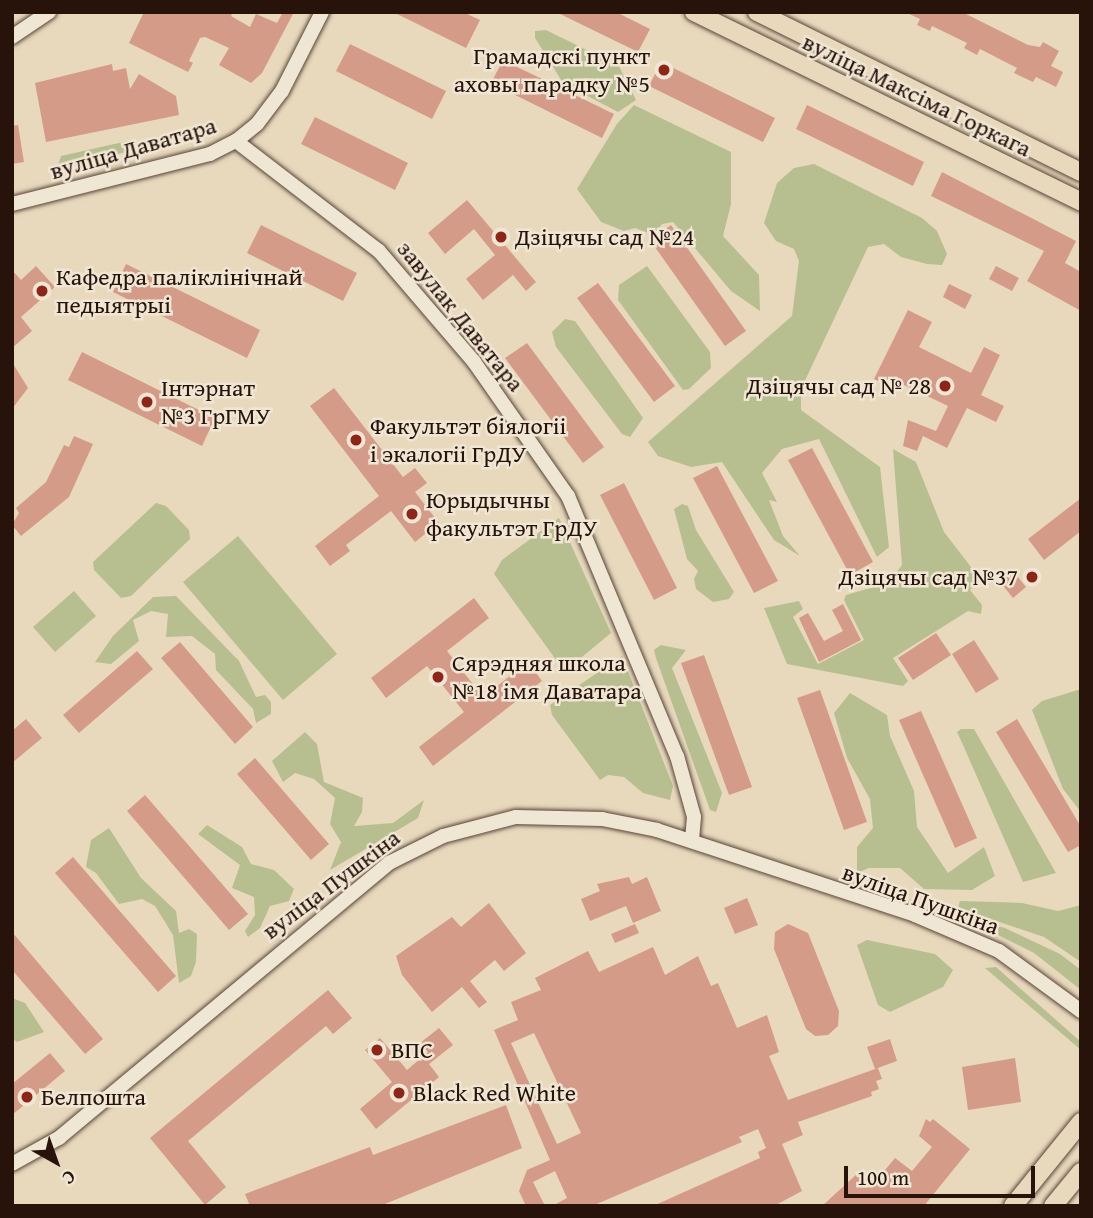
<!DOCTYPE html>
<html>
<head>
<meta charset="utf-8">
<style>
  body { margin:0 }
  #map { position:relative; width:1093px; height:1218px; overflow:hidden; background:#e8d9bd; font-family:"Gentium Book Plus",serif }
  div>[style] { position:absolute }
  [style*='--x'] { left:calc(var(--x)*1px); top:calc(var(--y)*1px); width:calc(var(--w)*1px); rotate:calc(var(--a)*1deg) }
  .green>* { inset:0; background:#b7bf90 }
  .building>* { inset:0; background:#d59b89 }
  .roads { filter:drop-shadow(0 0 2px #584438) drop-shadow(0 0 2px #584438) }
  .minor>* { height:14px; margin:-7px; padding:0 7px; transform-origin:7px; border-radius:7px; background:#f0e6d4 }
  .major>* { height:18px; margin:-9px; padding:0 9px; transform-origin:9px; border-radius:9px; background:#e8d9bd }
  .dots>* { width:19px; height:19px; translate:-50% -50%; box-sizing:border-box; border:4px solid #f0e6d4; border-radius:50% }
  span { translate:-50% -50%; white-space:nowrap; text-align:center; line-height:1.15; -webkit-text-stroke:5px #f0e6d4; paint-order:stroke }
  .poi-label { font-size:24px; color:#28130b }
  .right { translate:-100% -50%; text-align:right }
  .left { translate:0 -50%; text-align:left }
  .street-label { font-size:24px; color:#28130b }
  .frame { position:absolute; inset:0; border:14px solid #28130b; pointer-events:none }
  .north { position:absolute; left:21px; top:1127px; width:70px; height:70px; -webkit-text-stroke:5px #f0e6d4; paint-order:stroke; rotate:140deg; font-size:19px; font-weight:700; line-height:28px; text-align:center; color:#28130b }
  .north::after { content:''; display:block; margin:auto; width:24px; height:32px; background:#28130b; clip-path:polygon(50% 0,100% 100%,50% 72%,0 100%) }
  .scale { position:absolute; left:844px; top:1166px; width:191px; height:32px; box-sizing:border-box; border:4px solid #28130b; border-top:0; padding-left:9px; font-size:21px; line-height:24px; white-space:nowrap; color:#28130b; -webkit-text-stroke:5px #f0e6d4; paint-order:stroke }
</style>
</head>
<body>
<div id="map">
  <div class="green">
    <div style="clip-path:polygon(546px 30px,619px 66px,636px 100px,618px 112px,563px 83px,535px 38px,535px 31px)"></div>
    <div style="clip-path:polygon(634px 105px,731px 152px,731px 204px,723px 236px,759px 275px,760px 311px,731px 291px,673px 222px,662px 224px,653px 235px,635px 228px,624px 231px,601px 222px,577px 189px,617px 124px)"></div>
    <div style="clip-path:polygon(132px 140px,134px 150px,57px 169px,61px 156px)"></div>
    <div style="clip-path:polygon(814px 164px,922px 218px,937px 231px,947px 254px,942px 265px,927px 264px,901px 257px,884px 244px,868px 247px,801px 389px,801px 410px,880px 467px,889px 547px,877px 557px,819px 439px,782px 449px,762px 473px,777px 502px,769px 500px,783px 536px,800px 556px,774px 540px,722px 462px,691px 467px,658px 456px,648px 442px,792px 316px,799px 261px,794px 249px,776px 241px,764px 223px,777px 183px,794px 168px)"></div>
    <div style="clip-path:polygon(647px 266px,710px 352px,711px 368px,689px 389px,683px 390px,618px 300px,619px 285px)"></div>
    <div style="clip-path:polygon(565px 319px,575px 321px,643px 418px,630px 437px,622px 434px,556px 347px,552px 332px)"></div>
    <div style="clip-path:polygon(893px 449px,916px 462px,944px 532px,981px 580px,970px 590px,982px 605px,981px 614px,968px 611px,893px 658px,908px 681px,903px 686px,787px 664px,764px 608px,799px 601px,803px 609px,793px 617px,818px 664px,864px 640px,844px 600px,846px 595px,888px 583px,902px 565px)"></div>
    <div style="clip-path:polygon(156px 503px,166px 506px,189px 530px,190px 539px,131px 596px,121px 598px,94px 570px,93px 562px)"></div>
    <div style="clip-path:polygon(682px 504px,688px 506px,696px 530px,734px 592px,729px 599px,713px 602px,696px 589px,694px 579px,698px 571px,687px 559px,674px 509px)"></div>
    <div style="clip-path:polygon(559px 518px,611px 633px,571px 666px,559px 664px,494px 574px,502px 560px)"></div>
    <div style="clip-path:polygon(238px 536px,337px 654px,283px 700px,183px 582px)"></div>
    <div style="clip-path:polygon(74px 591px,96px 616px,55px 652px,33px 627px)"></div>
    <div style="clip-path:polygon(176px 596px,239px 661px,256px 697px,265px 695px,271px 702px,271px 714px,256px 723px,253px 709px,216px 670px,215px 654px,192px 636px,166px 637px,168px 614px,151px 611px,133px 620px,139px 641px,111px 664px,95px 662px,113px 636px,153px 597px)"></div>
    <div style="clip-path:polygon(661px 645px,686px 650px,672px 668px,722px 793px,716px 812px,710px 810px,656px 658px,654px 650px)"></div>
    <div style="clip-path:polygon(622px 656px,673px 786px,670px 800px,643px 793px,624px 777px,608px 775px,600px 780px,552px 715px,550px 705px)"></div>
    <div style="clip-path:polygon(1081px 689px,1081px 812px,1063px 789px,1032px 710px,1042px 701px)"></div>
    <div style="clip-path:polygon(850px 693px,887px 715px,890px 736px,914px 791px,917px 827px,948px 873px,984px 847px,995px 876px,972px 890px,924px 889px,900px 868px,869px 868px,857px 873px,857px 847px,873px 828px,870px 799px,847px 758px,834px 713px)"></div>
    <div style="clip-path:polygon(961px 729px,974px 729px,1056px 873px,1023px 882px,963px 745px,957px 732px)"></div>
    <div style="clip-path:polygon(305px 732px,317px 744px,324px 782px,363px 798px,362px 812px,354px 826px,393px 823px,424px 800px,418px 818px,330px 870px,341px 842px,330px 824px,335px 798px,314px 779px,295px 773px,283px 782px,272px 761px)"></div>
    <div style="clip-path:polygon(207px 825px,242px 847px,251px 864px,274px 870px,294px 889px,289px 901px,270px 906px,260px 928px,248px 937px,245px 931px,255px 915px,254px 897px,232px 888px,240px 865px,198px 834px)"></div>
    <div style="clip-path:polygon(109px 828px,141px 878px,176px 911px,179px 933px,189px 929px,197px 934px,196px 962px,191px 976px,179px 983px,173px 935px,155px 906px,142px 899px,119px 904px,96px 873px,86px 867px,91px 840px)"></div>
    <div style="clip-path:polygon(960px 901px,1022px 903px,1058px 911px,1081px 905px,1081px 962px,1044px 937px,958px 908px)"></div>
    <div style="clip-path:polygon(960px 916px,1005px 928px,1060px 954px,1081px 970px,1081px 990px,1034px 953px)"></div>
    <div style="clip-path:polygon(867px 940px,935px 954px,953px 970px,943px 987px,890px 1012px,878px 1005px,857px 945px)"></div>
    <div style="clip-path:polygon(996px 967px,1081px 1042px,1081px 1050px,985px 968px)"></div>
    <div style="clip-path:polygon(12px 998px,25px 1003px,44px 1032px,17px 1042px,12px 1038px)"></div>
  </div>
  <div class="building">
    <div style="clip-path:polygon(144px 12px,233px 12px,231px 16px,250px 27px,256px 14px,277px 23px,283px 12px,294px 12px,262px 73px,251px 83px,219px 65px,229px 48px,205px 37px,200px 38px,189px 61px,193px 63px,188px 72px,129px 43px)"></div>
    <div style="clip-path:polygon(393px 12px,463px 12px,480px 20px,466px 48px)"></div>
    <div style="clip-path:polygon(556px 12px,616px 12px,650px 29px,638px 52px)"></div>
    <div style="clip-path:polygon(905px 12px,962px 12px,1028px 45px,1040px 47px,1043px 42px,1059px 51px,1051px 66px,1063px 72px,1056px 87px,1036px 77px,1033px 82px,1014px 73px,1017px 68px,980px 49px,977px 55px,964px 48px,967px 43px,932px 26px,930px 31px,917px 25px,920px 19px)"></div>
    <div style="clip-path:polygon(350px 44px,446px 91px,432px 119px,336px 71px)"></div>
    <div style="clip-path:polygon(503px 60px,614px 114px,602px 138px,491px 83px)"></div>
    <div style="clip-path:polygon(661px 62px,775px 118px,763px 142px,649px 86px)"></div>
    <div style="clip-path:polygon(112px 64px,113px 71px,126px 68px,130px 89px,139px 74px,176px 96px,179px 115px,46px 142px,35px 83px)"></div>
    <div style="clip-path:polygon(807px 105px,924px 162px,913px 186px,796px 129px)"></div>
    <div style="clip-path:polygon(315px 117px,408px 163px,395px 190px,301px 144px)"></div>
    <div style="clip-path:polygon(18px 125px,24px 162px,12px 164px,12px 126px)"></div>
    <div style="clip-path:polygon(942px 172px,1076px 241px,1065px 263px,1081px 272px,1081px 311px,1027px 281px,1044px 251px,931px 196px)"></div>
    <div style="clip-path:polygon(467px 200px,536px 282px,526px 291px,513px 275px,483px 300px,466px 279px,495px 255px,474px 229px,445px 254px,428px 233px)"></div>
    <div style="clip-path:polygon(261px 225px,357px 273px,343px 301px,247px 253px)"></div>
    <div style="clip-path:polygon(671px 225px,746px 331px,725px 346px,650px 240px)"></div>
    <div style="clip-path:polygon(126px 264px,260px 330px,247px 358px,113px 292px)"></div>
    <div style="clip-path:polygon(36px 266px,55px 287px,21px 317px,32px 331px,12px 348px,12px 270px,21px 280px)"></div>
    <div style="clip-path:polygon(996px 266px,1019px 278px,1012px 291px,989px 279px)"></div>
    <div style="clip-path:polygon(598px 283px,675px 386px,654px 402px,577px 298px)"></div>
    <div style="clip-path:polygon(949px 284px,972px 295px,965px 309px,943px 297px)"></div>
    <div style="clip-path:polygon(908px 310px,932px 322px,919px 347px,971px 373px,984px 347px,1000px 355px,981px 395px,1004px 406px,996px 422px,967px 408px,947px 448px,923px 436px,917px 451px,903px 446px,908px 420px,936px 431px,948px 406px,902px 384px,898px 391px,874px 379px)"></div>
    <div style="clip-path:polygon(527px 343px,604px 447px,583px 463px,505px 358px)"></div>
    <div style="clip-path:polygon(82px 352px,215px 418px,202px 446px,68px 380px)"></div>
    <div style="clip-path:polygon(12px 362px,28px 388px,12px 409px)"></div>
    <div style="clip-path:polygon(334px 388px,403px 477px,415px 468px,427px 483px,415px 492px,439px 523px,415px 542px,391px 511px,346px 545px,350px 551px,330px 566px,315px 546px,379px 496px,310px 406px)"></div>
    <div style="clip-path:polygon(74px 436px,93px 444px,69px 497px,21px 536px,12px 525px,19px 513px,16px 508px,46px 482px,64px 445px,69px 447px)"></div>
    <div style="clip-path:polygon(812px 448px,873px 562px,850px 575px,788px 460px)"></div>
    <div style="clip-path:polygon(717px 466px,778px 581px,754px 593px,693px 478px)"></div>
    <div style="clip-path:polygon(624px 483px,677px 588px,654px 600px,600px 495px)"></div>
    <div style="clip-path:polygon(1081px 498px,1081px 531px,1044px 560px,1028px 539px)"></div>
    <div style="clip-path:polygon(1013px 571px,1026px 587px,1013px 598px,1000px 582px)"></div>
    <div style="clip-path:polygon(474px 598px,489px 618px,447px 651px,483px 697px,528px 662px,542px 681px,433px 766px,419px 747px,464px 712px,427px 666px,386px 698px,371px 678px)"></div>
    <div style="clip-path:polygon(843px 604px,861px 640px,819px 662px,799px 618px,808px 613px,824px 641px,843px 631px,832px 610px)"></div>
    <div style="clip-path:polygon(936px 633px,951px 655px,913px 680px,898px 658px)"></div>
    <div style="clip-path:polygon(974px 640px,999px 679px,976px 693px,952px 654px)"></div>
    <div style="clip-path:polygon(180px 642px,253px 727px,235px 744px,161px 658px)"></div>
    <div style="clip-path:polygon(137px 651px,153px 669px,79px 733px,63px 715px)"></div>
    <div style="clip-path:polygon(704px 655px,752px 787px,729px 795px,681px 663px)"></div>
    <div style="clip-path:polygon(820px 690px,867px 822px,844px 830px,797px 698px)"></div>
    <div style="clip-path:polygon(921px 711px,977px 838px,955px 848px,899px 720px)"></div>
    <div style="clip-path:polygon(26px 719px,42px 738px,12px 763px,12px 731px)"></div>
    <div style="clip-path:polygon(1017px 719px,1081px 827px,1081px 845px,1068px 852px,996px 732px)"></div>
    <div style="clip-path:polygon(255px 758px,329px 844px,311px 860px,237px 774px)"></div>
    <div style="clip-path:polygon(145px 795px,248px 914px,229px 930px,127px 811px)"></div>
    <div style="clip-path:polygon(73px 857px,176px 976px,158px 992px,55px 873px)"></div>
    <div style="clip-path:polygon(629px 877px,632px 884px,647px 877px,661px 911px,633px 923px,626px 906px,590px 921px,581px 899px,600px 891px,597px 884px)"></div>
    <div style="clip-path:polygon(747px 898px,758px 925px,735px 934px,724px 908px)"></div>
    <div style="clip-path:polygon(489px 903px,526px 953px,504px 971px,495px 960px,470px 981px,487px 1002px,479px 1008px,462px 987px,432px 1012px,402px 975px,396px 956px,452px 917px,461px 927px)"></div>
    <div style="clip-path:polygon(635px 924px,639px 933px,615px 943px,611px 934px)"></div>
    <div style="clip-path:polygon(788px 924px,808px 933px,839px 1011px,838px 1026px,828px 1035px,815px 1036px,806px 1029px,774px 949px,775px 932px)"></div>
    <div style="clip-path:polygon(12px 932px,103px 1039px,85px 1054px,12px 970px)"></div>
    <div style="clip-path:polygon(evenodd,653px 947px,665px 975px,698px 956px,711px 986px,718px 983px,737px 1028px,767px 1015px,779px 1052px,769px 1056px,788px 1100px,878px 1068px,882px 1079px,876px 1081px,879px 1089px,871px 1092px,872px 1096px,798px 1122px,803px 1135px,782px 1144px,802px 1191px,774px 1206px,653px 1206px,760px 1158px,758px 1152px,766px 1148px,758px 1129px,739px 1137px,742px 1142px,592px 1206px,552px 1206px,567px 1198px,555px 1171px,533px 1182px,545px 1206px,526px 1206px,519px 1191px,527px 1170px,550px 1160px,494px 1030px,518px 1020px,511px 1002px,541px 990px,535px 978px,588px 951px,599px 972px,653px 947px,534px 1033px,581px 1133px,557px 1144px,511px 1043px,534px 1033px)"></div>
    <div style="clip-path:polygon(328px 990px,352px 1018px,333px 1034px,326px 1026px,188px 1141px,226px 1187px,205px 1205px,150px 1138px)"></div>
    <div style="clip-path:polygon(439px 1028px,453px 1045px,429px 1064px,439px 1077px,376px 1129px,360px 1109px,392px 1082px,365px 1050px,380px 1038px,407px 1070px,428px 1052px,420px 1043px)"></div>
    <div style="clip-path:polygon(890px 1039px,897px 1061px,875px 1069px,867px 1047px)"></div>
    <div style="clip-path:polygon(50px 1053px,65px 1071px,12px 1115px,12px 1084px)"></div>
    <div style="clip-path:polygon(1015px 1058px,1021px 1102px,968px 1110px,962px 1067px)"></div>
    <div style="clip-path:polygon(506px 1105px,522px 1148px,380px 1206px,250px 1206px,245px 1194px,370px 1147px,373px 1155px)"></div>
    <div style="clip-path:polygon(926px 1119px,930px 1122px,933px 1119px,970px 1149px,924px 1206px,822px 1206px,858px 1173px,870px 1188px,895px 1158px,912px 1171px,932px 1147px,919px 1136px)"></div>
  </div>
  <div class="roads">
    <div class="minor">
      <div style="--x:12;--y:37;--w:45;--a:-34"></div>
      <div style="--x:236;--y:141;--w:180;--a:37.6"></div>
      <div style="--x:379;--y:251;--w:146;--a:49.4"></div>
      <div style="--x:474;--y:362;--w:164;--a:55"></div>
      <div style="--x:568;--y:496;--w:282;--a:67.3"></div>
      <div style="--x:677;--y:756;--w:63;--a:74.4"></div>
      <div style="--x:694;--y:817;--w:23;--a:95"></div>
      <div style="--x:12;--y:204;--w:204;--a:-14.2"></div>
      <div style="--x:210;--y:154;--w:29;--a:-27"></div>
      <div style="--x:236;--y:141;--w:27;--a:-39"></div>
      <div style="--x:257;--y:124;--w:41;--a:-52.9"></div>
      <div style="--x:282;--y:91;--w:89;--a:-63.1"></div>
      <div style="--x:12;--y:1164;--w:54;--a:-29"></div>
      <div style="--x:59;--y:1138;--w:430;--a:-39.8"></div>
      <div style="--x:389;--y:863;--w:60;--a:-26.6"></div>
      <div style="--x:443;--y:836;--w:75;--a:-14.6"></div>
      <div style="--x:516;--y:817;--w:86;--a:1.3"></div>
      <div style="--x:602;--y:819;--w:56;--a:11.3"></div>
      <div style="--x:657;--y:830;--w:272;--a:18.2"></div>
      <div style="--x:915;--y:915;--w:91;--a:23.2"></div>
      <div style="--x:999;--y:951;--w:102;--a:36.2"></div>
    </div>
    <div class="major">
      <div style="--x:694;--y:12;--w:431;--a:26.1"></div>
      <div style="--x:757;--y:12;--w:361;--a:26.3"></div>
      <div style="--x:1013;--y:1206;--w:108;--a:-51"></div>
      <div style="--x:1053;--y:1206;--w:44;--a:-50.5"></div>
    </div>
  </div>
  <div class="dots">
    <div style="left:664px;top:70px;background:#8f2418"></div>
    <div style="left:501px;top:237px;background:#8f2418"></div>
    <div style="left:42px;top:291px;background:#8f2418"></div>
    <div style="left:945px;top:386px;background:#8f2418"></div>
    <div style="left:147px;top:402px;background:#8f2418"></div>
    <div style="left:356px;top:440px;background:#8f2418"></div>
    <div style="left:412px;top:514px;background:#8f2418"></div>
    <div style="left:1032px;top:577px;background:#8f2418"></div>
    <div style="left:438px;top:677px;background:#8f2418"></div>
    <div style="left:377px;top:1050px;background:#8f2418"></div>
    <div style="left:399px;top:1093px;background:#8f2418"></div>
    <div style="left:27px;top:1097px;background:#8f2418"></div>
  </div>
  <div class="poi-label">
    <span class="right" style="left:650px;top:70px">Грамадскі пункт<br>аховы парадку №5</span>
    <span class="left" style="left:515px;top:237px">Дзіцячы сад №24</span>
    <span class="left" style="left:56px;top:291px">Кафедра паліклінічнай<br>педыятрыі</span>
    <span class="right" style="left:931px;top:386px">Дзіцячы сад № 28</span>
    <span class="left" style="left:161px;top:402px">Інтэрнат<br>№3 ГрГМУ</span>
    <span class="left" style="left:370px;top:440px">Факультэт біялогіі<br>і экалогіі ГрДУ</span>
    <span class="left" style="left:426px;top:514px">Юрыдычны<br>факультэт ГрДУ</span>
    <span class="right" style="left:1018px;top:577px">Дзіцячы сад №37</span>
    <span class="left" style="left:452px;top:677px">Сярэдняя школа<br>№18 імя Даватара</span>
    <span class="left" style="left:391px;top:1050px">ВПС</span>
    <span class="left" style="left:413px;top:1093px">Black Red White</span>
    <span class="left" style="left:41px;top:1097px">Белпошта</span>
  </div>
  <div class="street-label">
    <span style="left:917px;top:95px;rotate:26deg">вуліца Максіма Горкага</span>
    <span style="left:133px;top:148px;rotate:-16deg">вуліца Даватара</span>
    <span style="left:461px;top:316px;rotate:51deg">завулак Даватара</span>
    <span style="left:331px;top:884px;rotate:-37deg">вуліца Пушкіна</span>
    <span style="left:921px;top:899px;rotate:20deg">вуліца Пушкіна</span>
  </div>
  <div class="frame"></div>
  <div class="north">С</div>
  <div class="scale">100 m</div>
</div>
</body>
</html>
